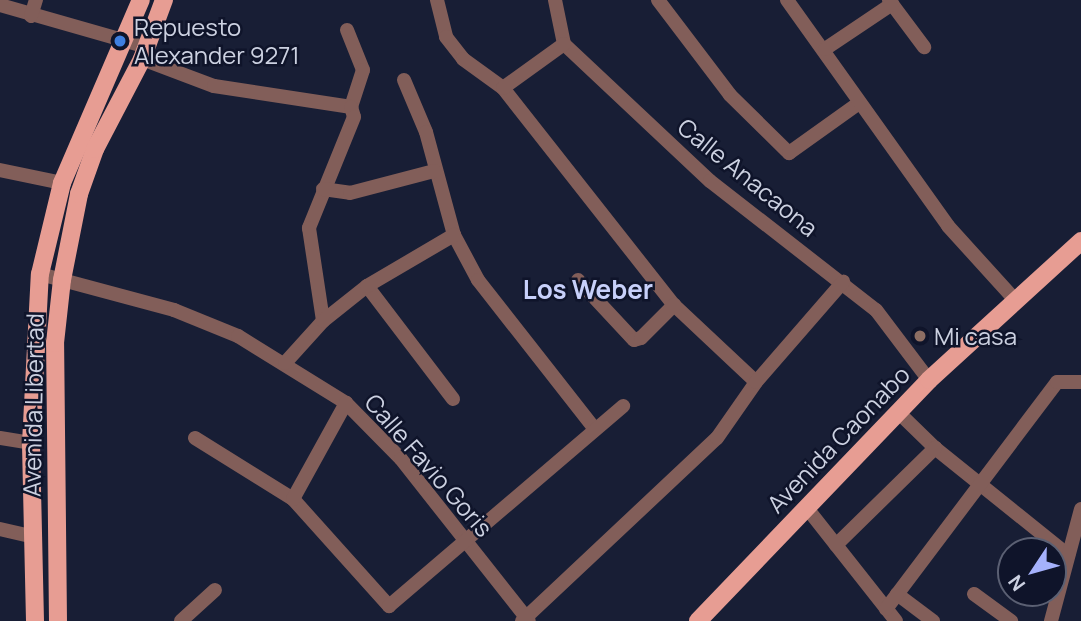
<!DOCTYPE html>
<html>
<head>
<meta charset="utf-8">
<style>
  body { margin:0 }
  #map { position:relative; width:1081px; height:621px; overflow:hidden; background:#181e35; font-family:Manrope,sans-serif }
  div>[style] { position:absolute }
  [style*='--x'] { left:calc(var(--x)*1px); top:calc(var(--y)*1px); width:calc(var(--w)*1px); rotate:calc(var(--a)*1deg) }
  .minor>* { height:14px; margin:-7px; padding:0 7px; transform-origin:7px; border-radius:7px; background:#825e59 }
  .major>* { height:18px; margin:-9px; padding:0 9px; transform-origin:9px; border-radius:9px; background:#e79d93 }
  .dots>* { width:19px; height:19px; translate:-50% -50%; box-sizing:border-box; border:4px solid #0f142a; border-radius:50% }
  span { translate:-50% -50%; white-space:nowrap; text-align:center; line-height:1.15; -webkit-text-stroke:5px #0f142a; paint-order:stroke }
  .poi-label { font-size:24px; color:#ccd1e1 }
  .left { translate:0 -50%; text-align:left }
  .street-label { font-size:24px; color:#ccd1e1 }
  .neighbourhood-label { font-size:26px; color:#c7d0fa; font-weight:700 }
  .north { position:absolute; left:997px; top:537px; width:70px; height:70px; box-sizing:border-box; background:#0f142a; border:2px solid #5b6073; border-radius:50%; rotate:234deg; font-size:19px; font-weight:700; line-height:28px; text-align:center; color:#ccd1e1 }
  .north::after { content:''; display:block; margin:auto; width:24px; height:32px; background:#a5b1fc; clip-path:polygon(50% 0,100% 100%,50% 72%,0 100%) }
</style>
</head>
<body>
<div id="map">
  <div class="minor">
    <div style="--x:437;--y:0;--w:38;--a:76"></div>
    <div style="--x:446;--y:37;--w:28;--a:52"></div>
    <div style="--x:463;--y:59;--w:49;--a:35.9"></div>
    <div style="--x:503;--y:88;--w:276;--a:51.8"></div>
    <div style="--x:674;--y:305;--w:112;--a:43.2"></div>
    <div style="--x:555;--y:0;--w:45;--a:78.4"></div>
    <div style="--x:564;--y:44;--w:200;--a:43.2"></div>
    <div style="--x:710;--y:181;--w:210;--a:37.9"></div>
    <div style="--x:876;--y:310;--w:88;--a:52.9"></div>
    <div style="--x:658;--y:0;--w:119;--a:52.8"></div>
    <div style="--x:730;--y:95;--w:83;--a:44.5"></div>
    <div style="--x:789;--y:153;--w:86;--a:-35.5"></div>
    <div style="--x:787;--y:0;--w:277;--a:54.5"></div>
    <div style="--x:948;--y:226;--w:101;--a:47.8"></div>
    <div style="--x:889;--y:0;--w:59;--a:53.3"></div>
    <div style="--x:0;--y:5;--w:153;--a:15.9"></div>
    <div style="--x:31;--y:16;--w:17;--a:-73"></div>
    <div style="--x:347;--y:30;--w:43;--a:68.2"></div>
    <div style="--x:363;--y:70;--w:39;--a:108"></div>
    <div style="--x:825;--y:49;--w:81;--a:-33.9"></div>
    <div style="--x:142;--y:59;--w:77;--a:20.6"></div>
    <div style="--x:214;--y:86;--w:139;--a:8.7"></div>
    <div style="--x:351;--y:107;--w:10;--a:73"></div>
    <div style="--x:354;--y:117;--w:120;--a:112.1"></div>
    <div style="--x:309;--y:228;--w:94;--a:81.4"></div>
    <div style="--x:404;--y:80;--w:56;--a:67.1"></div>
    <div style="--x:426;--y:132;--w:107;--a:74.8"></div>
    <div style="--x:454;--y:235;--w:51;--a:61.9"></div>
    <div style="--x:478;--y:280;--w:189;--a:51.9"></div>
    <div style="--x:503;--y:88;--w:75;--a:-35.8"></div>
    <div style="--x:0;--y:170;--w:63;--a:11.8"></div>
    <div style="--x:323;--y:189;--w:27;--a:8"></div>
    <div style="--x:350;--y:193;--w:87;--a:-14.7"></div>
    <div style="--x:40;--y:274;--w:139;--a:15"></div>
    <div style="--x:174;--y:310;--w:69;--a:22.1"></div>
    <div style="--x:238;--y:336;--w:127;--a:31.8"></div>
    <div style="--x:346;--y:403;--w:78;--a:45.5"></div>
    <div style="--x:401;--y:459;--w:206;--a:51.7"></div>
    <div style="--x:578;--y:280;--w:82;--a:47"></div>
    <div style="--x:634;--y:340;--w:7;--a:-16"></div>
    <div style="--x:641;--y:338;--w:47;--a:-45"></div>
    <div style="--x:367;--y:286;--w:142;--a:52.7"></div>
    <div style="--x:285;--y:363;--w:57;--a:-47.9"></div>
    <div style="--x:323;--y:321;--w:56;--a:-38.5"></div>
    <div style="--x:367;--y:286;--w:101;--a:-30.4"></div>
    <div style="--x:898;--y:412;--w:52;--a:44.2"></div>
    <div style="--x:935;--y:448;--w:171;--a:38.8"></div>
    <div style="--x:0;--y:438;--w:31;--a:9"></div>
    <div style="--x:195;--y:438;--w:115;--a:31.9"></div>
    <div style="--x:293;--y:499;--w:144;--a:48.1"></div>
    <div style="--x:389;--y:606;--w:308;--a:-40.5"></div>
    <div style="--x:293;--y:499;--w:110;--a:-61.1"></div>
    <div style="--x:806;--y:507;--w:145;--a:51.7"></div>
    <div style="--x:0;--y:529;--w:36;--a:13"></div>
    <div style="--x:836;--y:545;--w:139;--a:-44.4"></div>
    <div style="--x:897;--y:594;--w:45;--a:36.9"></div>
    <div style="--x:974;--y:594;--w:46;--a:36.1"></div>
    <div style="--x:886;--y:609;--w:284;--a:-53"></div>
    <div style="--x:1057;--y:382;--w:24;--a:0"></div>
    <div style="--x:181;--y:621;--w:46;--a:-42.4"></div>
    <div style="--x:522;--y:621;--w:267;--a:-43.2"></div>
    <div style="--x:717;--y:438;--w:68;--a:-55.1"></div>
    <div style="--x:756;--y:382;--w:133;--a:-49"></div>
    <div style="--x:1051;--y:621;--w:116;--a:-75"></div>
  </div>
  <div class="major">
    <div style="--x:35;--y:621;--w:178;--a:-91.3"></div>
    <div style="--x:31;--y:443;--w:169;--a:-87"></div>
    <div style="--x:40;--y:274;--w:94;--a:-76.4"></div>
    <div style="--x:62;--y:183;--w:199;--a:-66.7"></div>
    <div style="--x:58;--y:621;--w:278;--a:-90.6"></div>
    <div style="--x:55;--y:343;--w:63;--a:-83.7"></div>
    <div style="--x:62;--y:280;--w:88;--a:-78.8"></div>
    <div style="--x:79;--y:194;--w:48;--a:-70.4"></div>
    <div style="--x:95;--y:149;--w:102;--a:-62.4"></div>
    <div style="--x:142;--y:59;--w:63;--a:-69.6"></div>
    <div style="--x:698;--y:621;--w:334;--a:-46.2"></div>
    <div style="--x:929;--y:380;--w:206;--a:-42.4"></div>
  </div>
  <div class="dots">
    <div style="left:120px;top:41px;background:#3f7fe0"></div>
    <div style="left:920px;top:336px;background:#8d6e63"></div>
  </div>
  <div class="poi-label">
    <span class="left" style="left:134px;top:41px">Repuesto<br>Alexander 9271</span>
    <span class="left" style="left:934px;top:336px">Mi casa</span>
  </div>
  <div class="street-label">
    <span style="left:748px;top:177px;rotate:39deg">Calle Anacaona</span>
    <span style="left:33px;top:405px;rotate:-89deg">Avenida Libertad</span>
    <span style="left:838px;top:439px;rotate:-46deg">Avenida Caonabo</span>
    <span style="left:429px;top:465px;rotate:49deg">Calle Favio Goris</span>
  </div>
  <div class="neighbourhood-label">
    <span style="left:588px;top:290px">Los Weber</span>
  </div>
  <div class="north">N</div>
</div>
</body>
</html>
